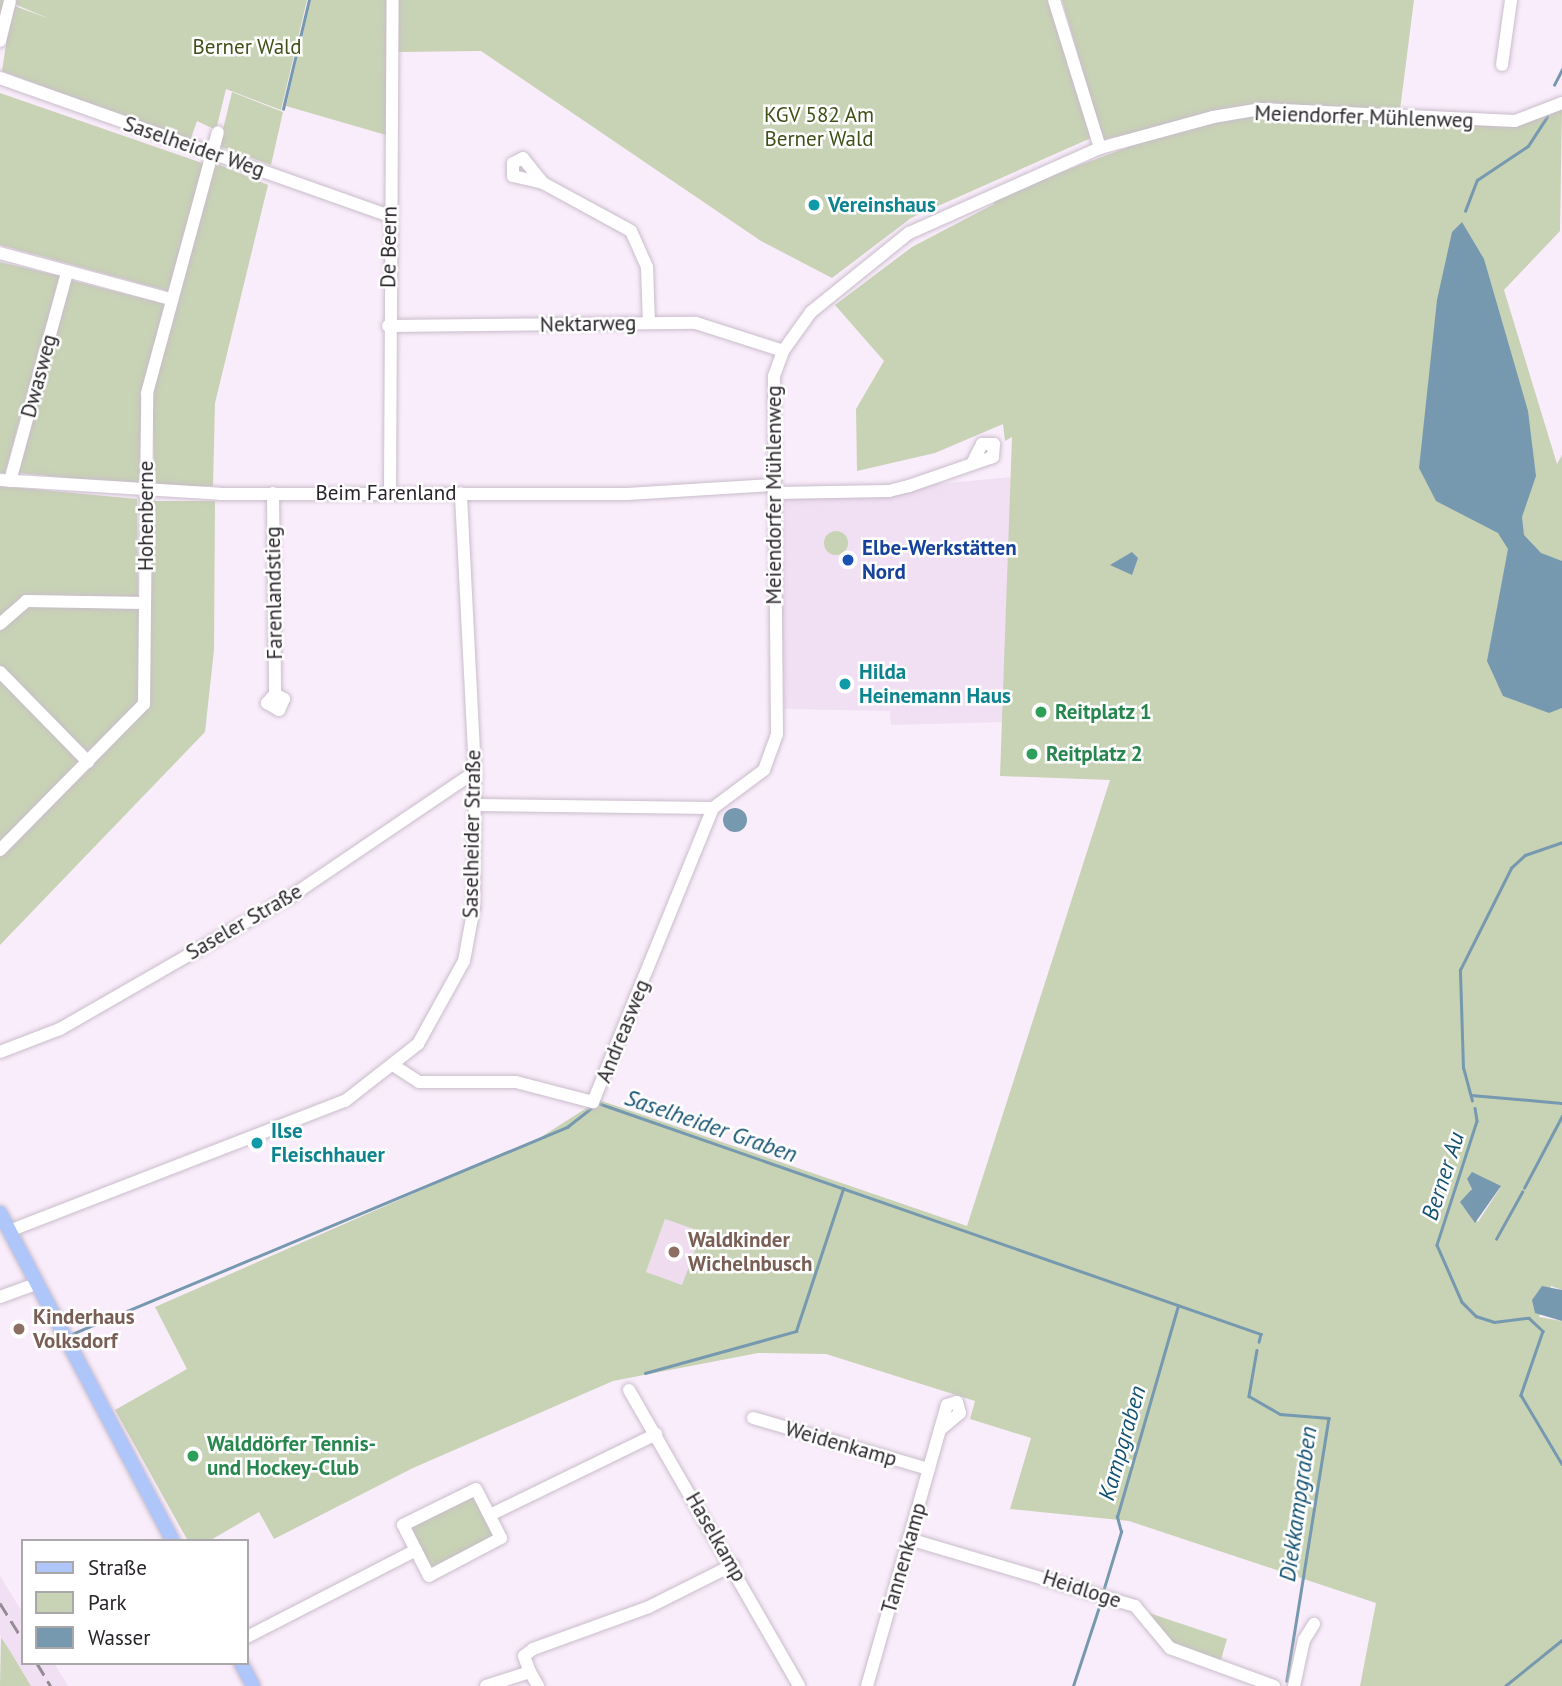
<!DOCTYPE html>
<html>
<head>
<meta charset="utf-8">
<style>
  body { margin:0 }
  #map { position:relative; width:1562px; height:1686px; overflow:hidden; background:#faedfb; font-family:"PT Sans",sans-serif }
  div>[style] { position:absolute }
  [style*='--x'] { left:calc(var(--x)*1px); top:calc(var(--y)*1px); width:calc(var(--w)*1px); rotate:calc(var(--a)*1deg) }
  .built>* { inset:0; background:#f1dff3 }
  .education>* { inset:0; background:#efddef }
  .green>* { inset:0; background:#c8d2b5 }
  .round { border-radius:50% }
  .water>* { inset:0; background:#7699b0 }
  .stream>* { height:2.5px; margin:-1.25px; padding:0 1.25px; transform-origin:1.25px; border-radius:1.25px; background:#7699b0 }
  .roads { filter:drop-shadow(0 0 2px #c9bdcb) drop-shadow(0 0 2px #c9bdcb) }
  .minor>* { height:12px; margin:-6px; padding:0 6px; transform-origin:6px; border-radius:6px; background:#fff }
  .major>* { height:14px; margin:-7px; padding:0 7px; transform-origin:7px; border-radius:7px; background:#afc6fb }
  .rail>* { height:2.5px; margin-top:-1.25px; transform-origin:0; background:repeating-linear-gradient(90deg,#948c95 0 14px,transparent 0 21px) }
  .dots>* { width:19px; height:19px; translate:-50% -50%; box-sizing:border-box; border:4px solid #fff; border-radius:50% }
  span { translate:-50% -50%; white-space:nowrap; text-align:center; line-height:1.15; -webkit-text-stroke:5px #fff; paint-order:stroke }
  .park-label { font-size:21px; color:#405018 }
  .street-label { font-size:21px; color:#282429 }
  .culture-label { font-size:21px; color:#0d838f; font-weight:700 }
  .left { translate:0 -50%; text-align:left }
  .transit-label { font-size:21px; color:#164399; font-weight:700 }
  .leisure-label { font-size:21px; color:#27864d; font-weight:700 }
  .education-label { font-size:21px; color:#785e54; font-weight:700 }
  .water-label { font-size:23px; color:#135172; font-style:italic }
  .legend { position:absolute; left:21px; top:1539px; width:228px; height:126px; box-sizing:border-box; background:#fff; border:2px solid #a9a7a9; margin:0; padding:9px 12px; list-style:none; font-size:21px; color:#282429 }
  .legend li { display:flex; align-items:center; gap:14px; height:35px }
  .legend b { width:35px; border:2px solid #a9a7a9 }
</style>
</head>
<body>
<div id="map">
  <div class="built">
    <div style="clip-path:polygon(1011px 477px,1005px 722px,891px 725px,890px 711px,784px 709px,780px 499px)"></div>
    <div style="clip-path:polygon(0 1576px,23px 1613px,23px 1663px,54px 1663px,68px 1686px,31px 1686px,0 1635px)"></div>
  </div>
  <div class="education">
    <div style="clip-path:polygon(665px 1219px,702px 1232px,682px 1286px,646px 1272px)"></div>
  </div>
  <div class="green">
    <div style="clip-path:polygon(0 0,307px 0,281px 110px,226px 89px,216px 130px,197px 121px,190px 141px,2px 71px,12px 5px,50px 19px,7px 1px,0 22px)"></div>
    <div style="clip-path:polygon(311px 0,388px 0,386px 135px,286px 106px)"></div>
    <div style="clip-path:polygon(396px 0,1049px 0,1091px 138px,911px 218px,832px 278px,761px 241px,481px 51px,397px 52px)"></div>
    <div style="clip-path:polygon(1062px 0,1414px 0,1400px 110px,1255px 105px,1103px 140px)"></div>
    <div style="clip-path:polygon(232px 92px,283px 112px,271px 165px,219px 146px)"></div>
    <div style="clip-path:polygon(0 93px,205px 164px,168px 291px,0 245px)"></div>
    <div style="clip-path:polygon(evenodd,1562px 108px,1560px 231px,1504px 290px,1557px 464px,1562px 455px,1562px 1290px,1551px 1286px,1539px 1317px,1562px 1321px,1562px 1686px,1360px 1686px,1376px 1603px,1129px 1521px,1010px 1509px,1031px 1438px,970px 1419px,975px 1401px,826px 1354px,758px 1353px,613px 1381px,413px 1468px,274px 1539px,259px 1512px,209px 1541px,188px 1541px,115px 1410px,187px 1369px,155px 1307px,538px 1139px,599px 1100px,967px 1226px,1110px 780px,1000px 776px,1012px 437px,1005px 441px,1003px 424px,935px 453px,857px 471px,856px 409px,884px 361px,835px 305px,912px 247px,994px 204px,994px 197px,1161px 135px,1247px 115px,1497px 125px,1562px 108px,1467px 1179px,1500px 1188px,1478px 1222px,1462px 1205px,1472px 1188px,1467px 1179px,1562px 108px,665px 1219px,702px 1232px,682px 1285px,646px 1272px,665px 1219px)"></div>
    <div style="clip-path:polygon(215px 163px,268px 185px,215px 403px,213px 486px,155px 487px,152px 391px)"></div>
    <div style="clip-path:polygon(0 262px,60px 276px,5px 473px,0 473px)"></div>
    <div style="clip-path:polygon(70px 280px,165px 304px,142px 393px,139px 485px,19px 473px)"></div>
    <div style="clip-path:polygon(0 486px,137px 499px,138px 597px,29px 595px,0 617px)"></div>
    <div style="clip-path:polygon(151px 501px,215px 501px,214px 650px,205px 732px,0 945px,0 857px,149px 706px)"></div>
    <div class="round" style="left:824px;top:531px;width:24px;height:24px"></div>
    <div style="clip-path:polygon(33px 603px,141px 609px,138px 704px,89px 754px,0 666px,0 631px)"></div>
    <div style="clip-path:polygon(0 680px,82px 762px,0 844px)"></div>
    <div style="clip-path:polygon(476px 1491px,500px 1538px,430px 1574px,406px 1526px)"></div>
    <div style="clip-path:polygon(1146px 1612px,1227px 1639px,1220px 1663px,1173px 1647px)"></div>
    <div style="clip-path:polygon(1px 1637px,10px 1651px,31px 1686px,0 1686px)"></div>
  </div>
  <div class="water">
    <div style="clip-path:polygon(1462px 222px,1484px 259px,1528px 411px,1536px 476px,1522px 517px,1524px 535px,1541px 553px,1562px 561px,1562px 708px,1549px 713px,1503px 696px,1487px 661px,1508px 549px,1498px 533px,1436px 501px,1419px 468px,1437px 300px,1452px 232px)"></div>
    <div style="clip-path:polygon(1132px 552px,1138px 558px,1132px 575px,1110px 565px)"></div>
    <div class="round" style="left:723px;top:808px;width:24px;height:24px"></div>
    <div style="clip-path:polygon(1472px 1172px,1501px 1186px,1475px 1223px,1460px 1202px,1472px 1189px,1467px 1179px)"></div>
    <div style="clip-path:polygon(1542px 1286px,1562px 1290px,1562px 1321px,1535px 1313px,1532px 1300px)"></div>
  </div>
  <div class="stream">
    <div style="--x:1554;--y:85;--w:18;--a:-63"></div>
    <div style="--x:283;--y:109;--w:112;--a:-76.6"></div>
    <div style="--x:1465;--y:211;--w:33;--a:-69"></div>
    <div style="--x:1477;--y:180;--w:61;--a:-33.7"></div>
    <div style="--x:1528;--y:146;--w:35;--a:-57"></div>
    <div style="--x:1471;--y:1095;--w:91;--a:5"></div>
    <div style="--x:1472;--y:1101;--w:34;--a:-105"></div>
    <div style="--x:1463;--y:1068;--w:98;--a:-91.8"></div>
    <div style="--x:1460;--y:970;--w:114;--a:-63.4"></div>
    <div style="--x:1511;--y:868;--w:19;--a:-43"></div>
    <div style="--x:1525;--y:855;--w:39;--a:-19"></div>
    <div style="--x:1475;--y:1108;--w:13;--a:81"></div>
    <div style="--x:1477;--y:1121;--w:130;--a:107.9"></div>
    <div style="--x:1437;--y:1245;--w:62;--a:66.3"></div>
    <div style="--x:1462;--y:1302;--w:20;--a:45"></div>
    <div style="--x:1476;--y:1316;--w:19;--a:18"></div>
    <div style="--x:1494;--y:1322;--w:35;--a:-7"></div>
    <div style="--x:1529;--y:1318;--w:19;--a:43"></div>
    <div style="--x:1543;--y:1331;--w:68;--a:109"></div>
    <div style="--x:1521;--y:1395;--w:80;--a:59.3"></div>
    <div style="--x:1524;--y:1188;--w:81;--a:-62.2"></div>
    <div style="--x:1496;--y:1239;--w:54;--a:-61"></div>
    <div style="--x:72;--y:1334;--w:537;--a:-22.69"></div>
    <div style="--x:567;--y:1127;--w:39;--a:-38"></div>
    <div style="--x:598;--y:1103;--w:702;--a:19.21"></div>
    <div style="--x:1261;--y:1334;--w:8;--a:104"></div>
    <div style="--x:1257;--y:1350;--w:47;--a:99.9"></div>
    <div style="--x:1249;--y:1396;--w:36;--a:30"></div>
    <div style="--x:1280;--y:1414;--w:49;--a:4.7"></div>
    <div style="--x:1329;--y:1418;--w:266;--a:99.1"></div>
    <div style="--x:645;--y:1373;--w:157;--a:-15.5"></div>
    <div style="--x:796;--y:1331;--w:150;--a:-71.7"></div>
    <div style="--x:1104;--y:1588;--w:59;--a:-73.1"></div>
    <div style="--x:1121;--y:1532;--w:16;--a:-105"></div>
    <div style="--x:1117;--y:1517;--w:220;--a:-73.9"></div>
    <div style="--x:1073;--y:1686;--w:89;--a:-71.8"></div>
    <div style="--x:1505;--y:1686;--w:73;--a:-38.9"></div>
  </div>
  <div class="roads">
    <div class="minor">
      <div style="--x:1054;--y:0;--w:155;--a:72.7"></div>
      <div style="--x:0;--y:41;--w:41;--a:-76"></div>
      <div style="--x:1502;--y:65;--w:66;--a:-82.1"></div>
      <div style="--x:0;--y:78;--w:413;--a:19.5"></div>
      <div style="--x:543;--y:183;--w:32;--a:-129"></div>
      <div style="--x:523;--y:158;--w:11;--a:153"></div>
      <div style="--x:513;--y:163;--w:13;--a:90"></div>
      <div style="--x:513;--y:176;--w:31;--a:13"></div>
      <div style="--x:543;--y:183;--w:100;--a:28.6"></div>
      <div style="--x:631;--y:231;--w:39;--a:66"></div>
      <div style="--x:647;--y:267;--w:56;--a:88"></div>
      <div style="--x:0;--y:253;--w:177;--a:15.1"></div>
      <div style="--x:388;--y:326;--w:308;--a:-0.6"></div>
      <div style="--x:696;--y:323;--w:91;--a:17.8"></div>
      <div style="--x:0;--y:480;--w:220;--a:3.6"></div>
      <div style="--x:220;--y:494;--w:407;--a:0"></div>
      <div style="--x:627;--y:494;--w:145;--a:-3.6"></div>
      <div style="--x:10;--y:481;--w:217;--a:-74.7"></div>
      <div style="--x:273;--y:493;--w:201;--a:89.4"></div>
      <div style="--x:275;--y:694;--w:12;--a:132"></div>
      <div style="--x:267;--y:703;--w:14;--a:30"></div>
      <div style="--x:279;--y:710;--w:12;--a:-66"></div>
      <div style="--x:284;--y:699;--w:10;--a:-151"></div>
      <div style="--x:390;--y:493;--w:493;--a:-89.7"></div>
      <div style="--x:774;--y:493;--w:115;--a:-1"></div>
      <div style="--x:889;--y:491;--w:21;--a:-14"></div>
      <div style="--x:909;--y:486;--w:86;--a:-19.1"></div>
      <div style="--x:990;--y:458;--w:3;--a:-18"></div>
      <div style="--x:993;--y:457;--w:13;--a:-86"></div>
      <div style="--x:994;--y:444;--w:12;--a:180"></div>
      <div style="--x:982;--y:444;--w:22;--a:117"></div>
      <div style="--x:0;--y:624;--w:35;--a:-41"></div>
      <div style="--x:26;--y:601;--w:119;--a:1"></div>
      <div style="--x:0;--y:672;--w:126;--a:45.6"></div>
      <div style="--x:476;--y:805;--w:237;--a:0.7"></div>
      <div style="--x:713;--y:808;--w:64;--a:-36.7"></div>
      <div style="--x:764;--y:770;--w:38;--a:-70"></div>
      <div style="--x:777;--y:734;--w:358;--a:-90.5"></div>
      <div style="--x:774;--y:376;--w:27;--a:-70"></div>
      <div style="--x:783;--y:351;--w:48;--a:-54.3"></div>
      <div style="--x:811;--y:312;--w:126;--a:-38.9"></div>
      <div style="--x:909;--y:233;--w:209;--a:-24"></div>
      <div style="--x:1100;--y:148;--w:117;--a:-15.3"></div>
      <div style="--x:1213;--y:117;--w:49;--a:-9.5"></div>
      <div style="--x:1261;--y:109;--w:254;--a:2.7"></div>
      <div style="--x:1515;--y:121;--w:50;--a:-21"></div>
      <div style="--x:0;--y:850;--w:205;--a:-45.4"></div>
      <div style="--x:144;--y:704;--w:311;--a:-89.4"></div>
      <div style="--x:147;--y:393;--w:270;--a:-74.8"></div>
      <div style="--x:0;--y:1052;--w:64;--a:-21"></div>
      <div style="--x:60;--y:1029;--w:269;--a:-29.9"></div>
      <div style="--x:293;--y:895;--w:220;--a:-34.1"></div>
      <div style="--x:396;--y:1067;--w:27;--a:33"></div>
      <div style="--x:419;--y:1082;--w:97;--a:0"></div>
      <div style="--x:516;--y:1082;--w:80;--a:14.6"></div>
      <div style="--x:593;--y:1102;--w:318;--a:-67.8"></div>
      <div style="--x:9;--y:1231;--w:360;--a:-21.2"></div>
      <div style="--x:345;--y:1101;--w:93;--a:-38"></div>
      <div style="--x:418;--y:1044;--w:95;--a:-61"></div>
      <div style="--x:464;--y:961;--w:55;--a:-79.5"></div>
      <div style="--x:474;--y:907;--w:135;--a:-89.6"></div>
      <div style="--x:475;--y:772;--w:279;--a:-92.9"></div>
      <div style="--x:0;--y:1297;--w:37;--a:-20"></div>
      <div style="--x:629;--y:1390;--w:341;--a:60.1"></div>
      <div style="--x:753;--y:1418;--w:183;--a:16.2"></div>
      <div style="--x:476;--y:1489;--w:55;--a:63"></div>
      <div style="--x:501;--y:1538;--w:81;--a:152.2"></div>
      <div style="--x:429;--y:1576;--w:57;--a:-117"></div>
      <div style="--x:403;--y:1525;--w:81;--a:-26.3"></div>
      <div style="--x:490;--y:1515;--w:185;--a:-26"></div>
      <div style="--x:909;--y:1539;--w:236;--a:16.5"></div>
      <div style="--x:1135;--y:1606;--w:55;--a:50.2"></div>
      <div style="--x:1170;--y:1648;--w:111;--a:20.1"></div>
      <div style="--x:247;--y:1637;--w:190;--a:-27.2"></div>
      <div style="--x:530;--y:1672;--w:16;--a:60"></div>
      <div style="--x:486;--y:1686;--w:46;--a:-17.7"></div>
      <div style="--x:530;--y:1672;--w:17;--a:-111"></div>
      <div style="--x:524;--y:1656;--w:11;--a:-38"></div>
      <div style="--x:533;--y:1649;--w:123;--a:-19.9"></div>
      <div style="--x:649;--y:1607;--w:94;--a:-26.6"></div>
      <div style="--x:867;--y:1686;--w:153;--a:-74.1"></div>
      <div style="--x:909;--y:1539;--w:139;--a:-74.2"></div>
      <div style="--x:947;--y:1405;--w:10;--a:-17"></div>
      <div style="--x:957;--y:1402;--w:11;--a:75"></div>
      <div style="--x:960;--y:1413;--w:26;--a:140"></div>
      <div style="--x:1294;--y:1686;--w:47;--a:-77.7"></div>
      <div style="--x:1304;--y:1640;--w:19;--a:-58"></div>
    </div>
    <div class="major">
      <div style="--x:0;--y:1213;--w:371;--a:62.2"></div>
      <div style="--x:241;--y:1663;--w:26;--a:62"></div>
    </div>
  </div>
  <div class="rail">
    <div style="--x:0;--y:1603;--w:44;--a:58.1"></div>
    <div style="--x:37;--y:1663;--w:27;--a:59"></div>
  </div>
  <div class="dots">
    <div style="left:814px;top:205px;background:#0f9aa8"></div>
    <div style="left:848px;top:560px;background:#1a4fb4"></div>
    <div style="left:845px;top:684px;background:#0f9aa8"></div>
    <div style="left:1041px;top:712px;background:#2e9e5b"></div>
    <div style="left:1032px;top:754px;background:#2e9e5b"></div>
    <div style="left:257px;top:1143px;background:#0f9aa8"></div>
    <div style="left:674px;top:1252px;background:#8d6e63"></div>
    <div style="left:19px;top:1329px;background:#8d6e63"></div>
    <div style="left:193px;top:1456px;background:#2e9e5b"></div>
  </div>
  <div class="park-label">
    <span style="left:247px;top:47px">Berner Wald</span>
    <span style="left:819px;top:127px">KGV 582 Am<br>Berner Wald</span>
  </div>
  <div class="street-label">
    <span style="left:1364px;top:117px;rotate:2deg">Meiendorfer Mühlenweg</span>
    <span style="left:194px;top:147px;rotate:19deg">Saselheider Weg</span>
    <span style="left:389px;top:247px;rotate:-89deg">De Beern</span>
    <span style="left:588px;top:324px;rotate:-1deg">Nektarweg</span>
    <span style="left:39px;top:376px;rotate:-75deg">Dwasweg</span>
    <span style="left:386px;top:493px">Beim Farenland</span>
    <span style="left:774px;top:495px;rotate:-90deg">Meiendorfer Mühlenweg</span>
    <span style="left:146px;top:516px;rotate:-90deg">Hohenberne</span>
    <span style="left:274px;top:593px;rotate:-91deg">Farenlandstieg</span>
    <span style="left:472px;top:834px;rotate:-89deg">Saselheider Straße</span>
    <span style="left:244px;top:922px;rotate:-30deg">Saseler Straße</span>
    <span style="left:623px;top:1031px;rotate:-68deg">Andreasweg</span>
    <span style="left:841px;top:1444px;rotate:16deg">Weidenkamp</span>
    <span style="left:716px;top:1537px;rotate:60deg">Haselkamp</span>
    <span style="left:904px;top:1558px;rotate:-74deg">Tannenkamp</span>
    <span style="left:1082px;top:1589px;rotate:18deg">Heidloge</span>
  </div>
  <div class="culture-label">
    <span class="left" style="left:828px;top:205px">Vereinshaus</span>
    <span class="left" style="left:859px;top:684px">Hilda<br>Heinemann Haus</span>
    <span class="left" style="left:271px;top:1143px">Ilse<br>Fleischhauer</span>
  </div>
  <div class="transit-label">
    <span class="left" style="left:862px;top:560px">Elbe-Werkstätten<br>Nord</span>
  </div>
  <div class="leisure-label">
    <span class="left" style="left:1055px;top:712px">Reitplatz 1</span>
    <span class="left" style="left:1046px;top:754px">Reitplatz 2</span>
    <span class="left" style="left:207px;top:1456px">Walddörfer Tennis-<br>und Hockey-Club</span>
  </div>
  <div class="education-label">
    <span class="left" style="left:688px;top:1252px">Waldkinder<br>Wichelnbusch</span>
    <span class="left" style="left:33px;top:1329px">Kinderhaus<br>Volksdorf</span>
  </div>
  <div class="water-label">
    <span style="left:711px;top:1126px;rotate:19deg">Saselheider Graben</span>
    <span style="left:1443px;top:1176px;rotate:-72deg">Berner Au</span>
    <span style="left:1122px;top:1443px;rotate:-74deg">Kampgraben</span>
    <span style="left:1298px;top:1504px;rotate:-82deg">Diekkampgraben</span>
  </div>
  <ul class="legend">
  <li><b style="height:9px;background:#afc6fb"></b>Straße</li>
  <li><b style="height:19px;background:#c8d2b5"></b>Park</li>
  <li><b style="height:19px;background:#7699b0"></b>Wasser</li>
  </ul>
</div>
</body>
</html>
